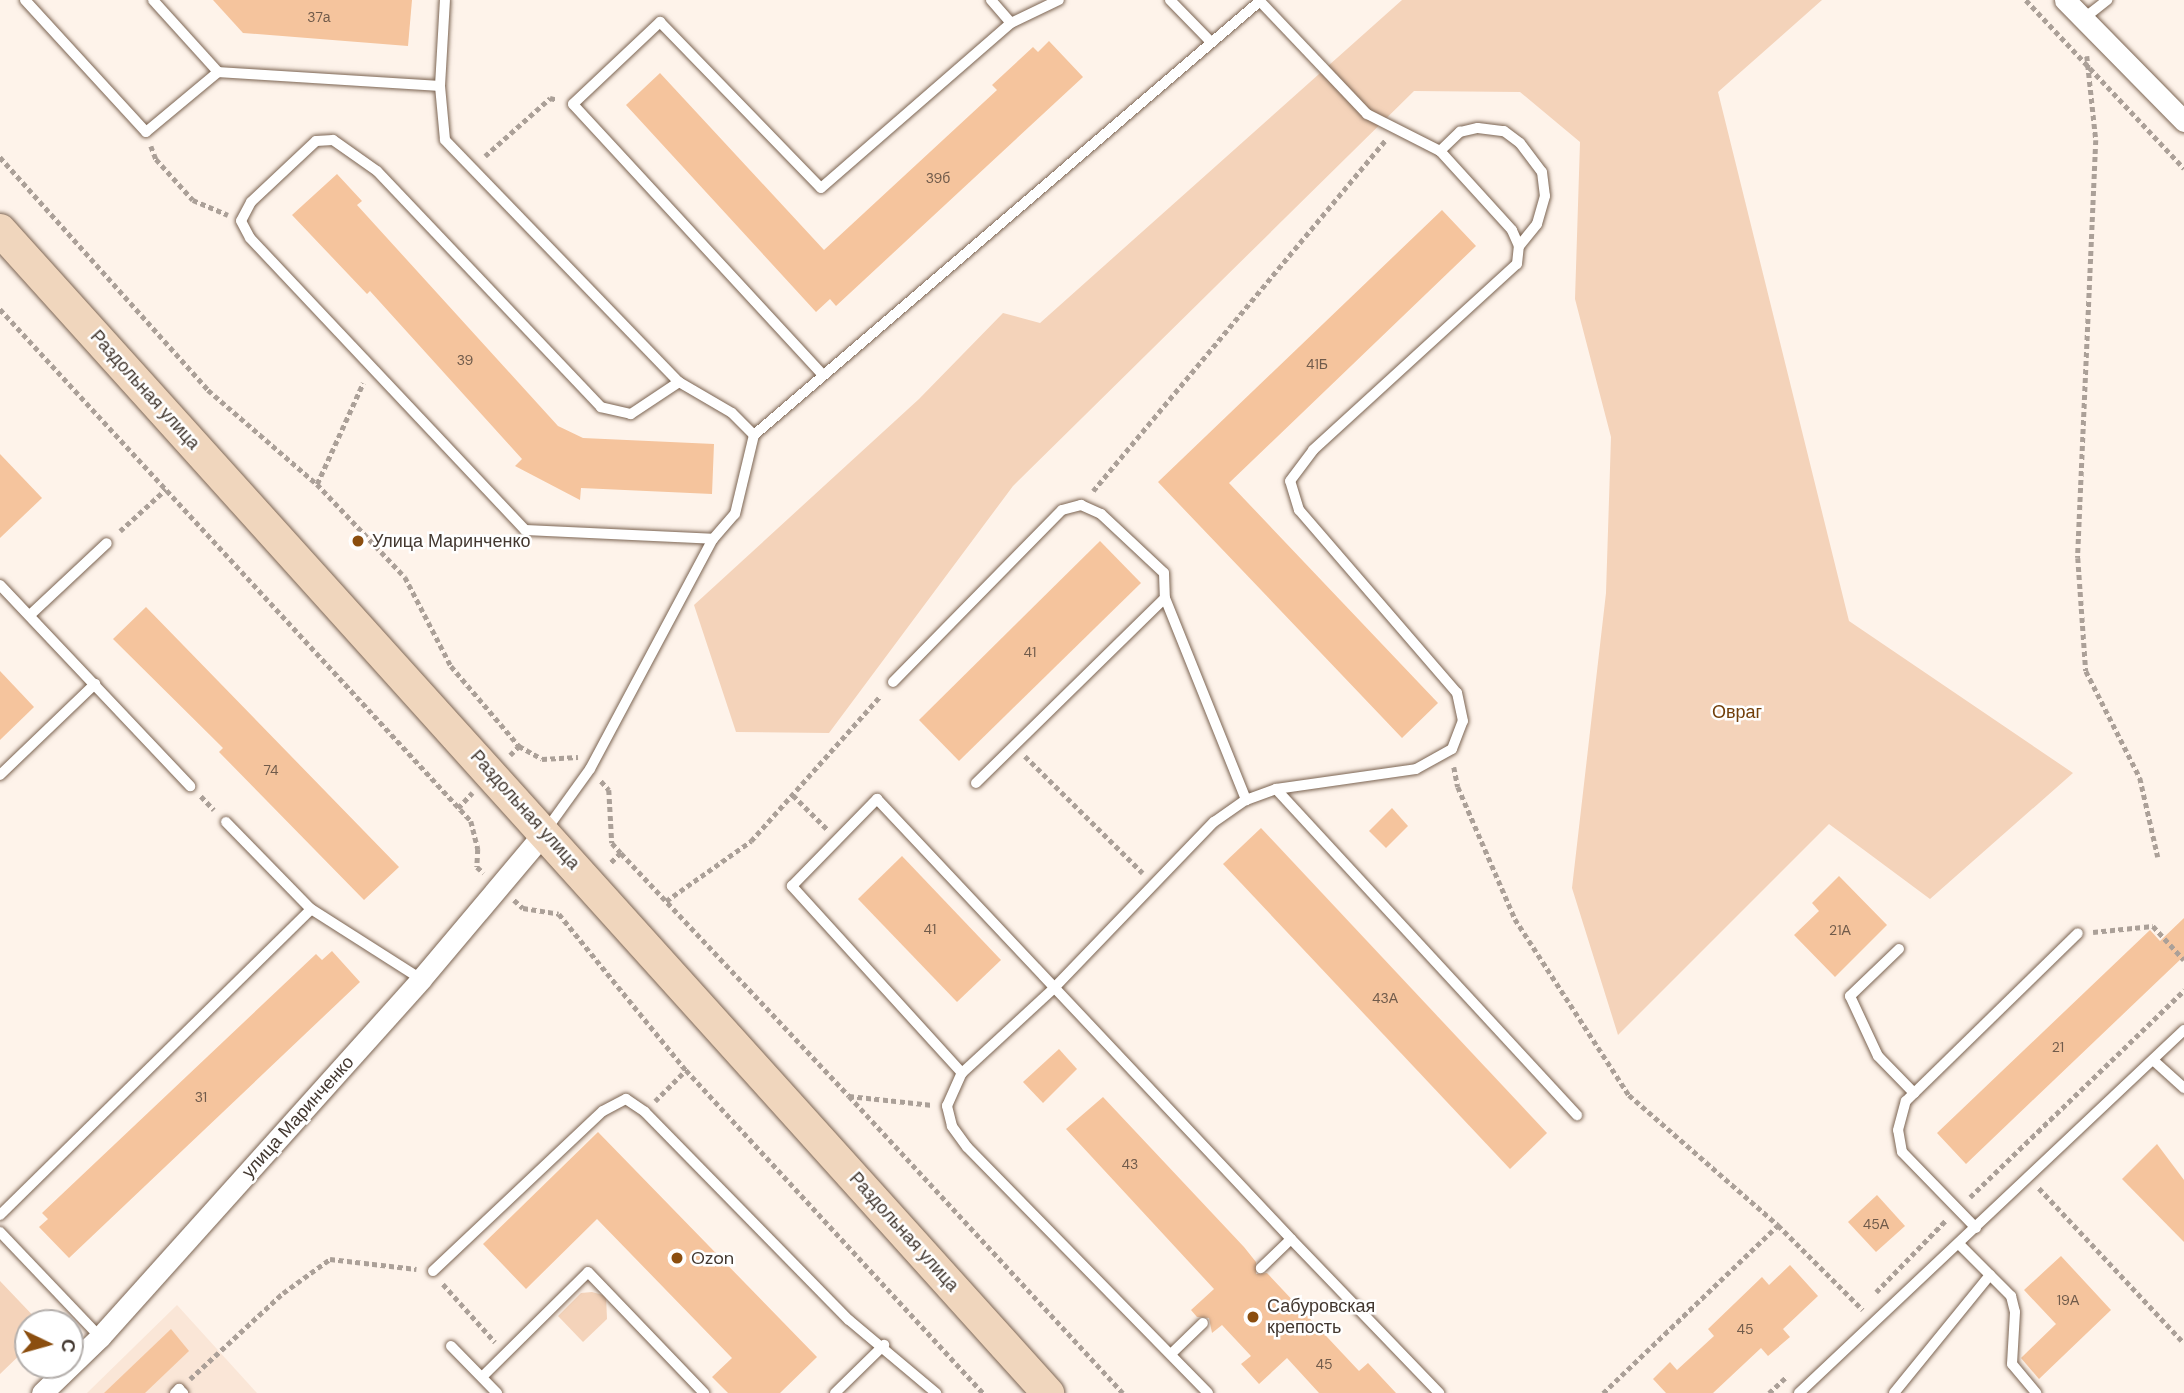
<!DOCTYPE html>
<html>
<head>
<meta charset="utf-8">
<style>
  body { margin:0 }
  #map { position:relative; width:2184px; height:1393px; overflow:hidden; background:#fef3ea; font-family:"DM Sans",sans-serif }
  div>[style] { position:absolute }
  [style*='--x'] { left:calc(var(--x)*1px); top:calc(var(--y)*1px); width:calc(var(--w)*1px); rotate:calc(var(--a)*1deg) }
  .built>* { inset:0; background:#fae6d7 }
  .green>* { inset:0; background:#f4d3ba }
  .building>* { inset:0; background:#f5c49d }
  .path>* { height:4.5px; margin-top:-2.25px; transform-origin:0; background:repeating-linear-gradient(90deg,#aba098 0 5px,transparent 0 8.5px) }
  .roads { filter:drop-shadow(0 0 2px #7b6452) drop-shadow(0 0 2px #7b6452) }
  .lane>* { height:10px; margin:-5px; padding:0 5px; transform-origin:5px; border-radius:5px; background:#fff }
  .street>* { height:21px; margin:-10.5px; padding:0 10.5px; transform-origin:10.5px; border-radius:10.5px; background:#fff }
  .secondary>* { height:32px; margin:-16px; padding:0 16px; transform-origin:16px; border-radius:16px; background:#f0d6bd }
  .dots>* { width:19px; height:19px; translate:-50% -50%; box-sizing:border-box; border:4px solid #fff; border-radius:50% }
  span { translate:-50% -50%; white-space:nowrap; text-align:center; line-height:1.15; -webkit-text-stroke:5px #fff; paint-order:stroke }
  .number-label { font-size:14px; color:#705b4b }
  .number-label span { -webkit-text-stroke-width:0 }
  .street-label { font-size:18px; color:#433830 }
  .poi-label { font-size:18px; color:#433830 }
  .left { translate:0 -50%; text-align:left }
  .park-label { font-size:18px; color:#723f0a }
  .north { position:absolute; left:14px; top:1309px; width:70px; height:70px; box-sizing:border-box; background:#fff; border:2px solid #b4afac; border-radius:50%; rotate:95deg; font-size:19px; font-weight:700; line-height:28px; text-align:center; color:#433830 }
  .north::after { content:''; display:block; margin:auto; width:24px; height:32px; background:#8b4e0f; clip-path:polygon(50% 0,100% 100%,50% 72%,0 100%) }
</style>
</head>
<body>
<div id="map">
  <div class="built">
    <div style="clip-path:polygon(177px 1305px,257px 1393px,87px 1393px)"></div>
  </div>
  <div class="green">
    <div style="clip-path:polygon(1402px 0,1822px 0,1718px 92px,1849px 621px,2073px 773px,1930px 899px,1829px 824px,1618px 1035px,1572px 888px,1606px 593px,1611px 437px,1575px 299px,1580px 142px,1520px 92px,1414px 91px,1013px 486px,829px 733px,736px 732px,694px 605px,919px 399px,1003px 313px,1040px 323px)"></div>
    <div style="clip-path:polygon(0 1281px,40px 1323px,28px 1323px,28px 1347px,0 1374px)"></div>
    <div style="clip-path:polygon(592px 1292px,606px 1296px,607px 1319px,583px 1342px,558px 1316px,581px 1293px)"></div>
  </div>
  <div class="building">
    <div style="clip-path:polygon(213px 0,412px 0,408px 46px,243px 33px)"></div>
    <div style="clip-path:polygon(1049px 41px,1083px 77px,836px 306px,830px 299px,816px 312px,626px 105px,660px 73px,824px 250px,997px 90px,992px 85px,1033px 47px,1038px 52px)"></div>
    <div style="clip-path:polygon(337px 174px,362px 201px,357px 205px,558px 426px,583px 438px,714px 444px,712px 494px,581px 488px,580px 500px,515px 466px,522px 459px,370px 291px,367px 294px,292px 215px)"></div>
    <div style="clip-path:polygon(1442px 210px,1476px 246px,1229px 483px,1438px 703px,1402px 738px,1158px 482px)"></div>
    <div style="clip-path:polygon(0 454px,42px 498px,0 538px)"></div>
    <div style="clip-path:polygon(1100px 541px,1141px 583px,959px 761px,919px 720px)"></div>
    <div style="clip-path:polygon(146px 607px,399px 867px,364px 900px,219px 752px,223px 748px,113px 639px)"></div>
    <div style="clip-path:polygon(0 671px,34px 707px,0 740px)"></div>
    <div style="clip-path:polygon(1392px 808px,1408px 826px,1386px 848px,1369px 831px)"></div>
    <div style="clip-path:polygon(1261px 828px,1547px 1133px,1510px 1169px,1223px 864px)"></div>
    <div style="clip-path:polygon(902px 856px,1001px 960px,957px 1002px,858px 899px)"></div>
    <div style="clip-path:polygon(1839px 876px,1887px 925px,1835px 977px,1794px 935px,1819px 911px,1812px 903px)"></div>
    <div style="clip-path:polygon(2184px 918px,2184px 956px,1966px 1164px,1937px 1133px,2150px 930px,2160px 941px)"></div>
    <div style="clip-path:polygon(332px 951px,360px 982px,69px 1258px,39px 1227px,48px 1219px,42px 1213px,316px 954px,322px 960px)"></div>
    <div style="clip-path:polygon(1059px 1049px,1077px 1069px,1043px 1103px,1023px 1082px)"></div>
    <div style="clip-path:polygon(1103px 1097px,1244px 1247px,1256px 1262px,1256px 1274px,1267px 1273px,1359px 1371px,1368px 1363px,1396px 1393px,1319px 1393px,1287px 1358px,1259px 1384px,1241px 1364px,1251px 1356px,1222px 1325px,1212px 1333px,1209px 1318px,1197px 1317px,1191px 1310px,1214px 1289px,1066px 1129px)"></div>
    <div style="clip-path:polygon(598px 1132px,817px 1357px,780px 1393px,728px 1393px,712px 1377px,732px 1358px,597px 1219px,526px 1289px,483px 1244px)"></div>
    <div style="clip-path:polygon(2157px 1144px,2184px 1180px,2184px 1242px,2122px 1179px)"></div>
    <div style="clip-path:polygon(1877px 1195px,1905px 1226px,1876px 1252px,1848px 1222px)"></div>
    <div style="clip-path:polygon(2061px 1256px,2111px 1310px,2039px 1379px,2021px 1358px,2056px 1324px,2024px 1290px)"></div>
    <div style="clip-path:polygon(1790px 1265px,1818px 1296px,1783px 1329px,1790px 1337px,1768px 1356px,1761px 1348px,1713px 1393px,1666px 1393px,1653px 1379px,1670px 1362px,1677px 1370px,1714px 1336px,1708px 1329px,1762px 1277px,1769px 1285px)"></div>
    <div style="clip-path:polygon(171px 1329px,189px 1351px,145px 1393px,104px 1393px)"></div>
  </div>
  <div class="path">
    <div style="--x:2026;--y:0;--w:231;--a:46.8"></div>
    <div style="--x:2087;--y:56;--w:84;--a:83.9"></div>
    <div style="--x:2096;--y:140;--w:418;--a:92.5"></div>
    <div style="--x:2078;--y:558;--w:113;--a:86"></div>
    <div style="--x:2086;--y:671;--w:120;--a:63.2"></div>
    <div style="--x:2140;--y:778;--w:81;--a:77.2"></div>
    <div style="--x:151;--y:146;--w:14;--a:69"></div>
    <div style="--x:156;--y:159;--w:55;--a:47.9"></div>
    <div style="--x:193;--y:200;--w:38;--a:23"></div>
    <div style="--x:485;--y:156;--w:87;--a:-41.7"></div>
    <div style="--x:550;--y:98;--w:8;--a:14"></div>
    <div style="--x:0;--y:157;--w:312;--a:48.2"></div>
    <div style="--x:208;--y:390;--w:144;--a:40.8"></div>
    <div style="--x:317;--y:484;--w:128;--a:46.6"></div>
    <div style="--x:405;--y:577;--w:100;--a:62.7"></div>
    <div style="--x:451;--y:666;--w:105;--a:49.6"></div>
    <div style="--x:0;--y:309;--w:696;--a:47.39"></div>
    <div style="--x:471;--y:821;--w:29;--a:76"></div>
    <div style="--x:478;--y:849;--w:18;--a:93"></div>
    <div style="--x:477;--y:867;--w:9;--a:41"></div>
    <div style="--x:317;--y:484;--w:111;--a:-65.5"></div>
    <div style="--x:1093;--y:491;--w:457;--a:-50.2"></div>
    <div style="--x:120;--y:531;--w:62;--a:-42.4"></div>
    <div style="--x:510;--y:755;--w:13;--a:-45"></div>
    <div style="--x:519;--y:746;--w:26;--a:29"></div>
    <div style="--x:542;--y:759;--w:36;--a:-3"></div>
    <div style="--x:1025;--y:756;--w:166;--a:44.8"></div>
    <div style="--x:1454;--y:767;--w:20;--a:79"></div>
    <div style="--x:1458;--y:787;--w:144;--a:66.6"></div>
    <div style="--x:1515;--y:919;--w:210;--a:57.1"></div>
    <div style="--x:1629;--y:1095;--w:198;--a:41.1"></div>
    <div style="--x:1778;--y:1225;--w:120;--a:45"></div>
    <div style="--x:601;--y:781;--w:12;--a:48"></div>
    <div style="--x:609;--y:790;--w:53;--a:86.8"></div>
    <div style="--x:612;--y:843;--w:13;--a:48"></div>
    <div style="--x:621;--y:853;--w:17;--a:135"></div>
    <div style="--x:793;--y:795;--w:48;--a:45"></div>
    <div style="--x:201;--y:796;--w:19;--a:47"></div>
    <div style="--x:458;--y:808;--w:21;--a:-47"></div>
    <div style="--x:621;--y:853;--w:333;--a:46.8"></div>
    <div style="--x:849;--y:1096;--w:84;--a:6.1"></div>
    <div style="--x:514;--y:900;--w:12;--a:42"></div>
    <div style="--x:523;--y:908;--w:36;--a:9"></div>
    <div style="--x:559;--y:914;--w:201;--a:50.9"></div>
    <div style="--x:686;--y:1070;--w:439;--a:47.4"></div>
    <div style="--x:666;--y:901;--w:104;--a:-35.2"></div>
    <div style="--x:751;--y:841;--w:195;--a:-48.3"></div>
    <div style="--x:2093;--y:932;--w:60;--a:-5.7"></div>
    <div style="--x:2153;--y:926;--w:46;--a:47.6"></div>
    <div style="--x:849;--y:1096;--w:404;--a:47.3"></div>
    <div style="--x:655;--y:1101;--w:44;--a:-45"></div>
    <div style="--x:2039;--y:1188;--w:212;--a:46.9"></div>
    <div style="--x:1970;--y:1197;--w:298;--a:-44"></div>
    <div style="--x:443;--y:1284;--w:78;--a:48.1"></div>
    <div style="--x:1876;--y:1292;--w:100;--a:-45.8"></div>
    <div style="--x:190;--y:1379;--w:127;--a:-42.8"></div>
    <div style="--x:283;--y:1293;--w:58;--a:-35.9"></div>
    <div style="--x:330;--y:1259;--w:87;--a:6.6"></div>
    <div style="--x:1603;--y:1393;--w:243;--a:-43.8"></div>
    <div style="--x:1769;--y:1393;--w:23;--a:-43"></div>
  </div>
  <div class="roads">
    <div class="lane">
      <div style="--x:25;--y:0;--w:179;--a:47.5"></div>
      <div style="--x:146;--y:132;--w:94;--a:-39.8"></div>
      <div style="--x:218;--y:72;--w:222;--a:3.6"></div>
      <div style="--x:440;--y:86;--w:54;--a:84.7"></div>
      <div style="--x:445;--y:140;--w:337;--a:46"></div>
      <div style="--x:679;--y:382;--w:61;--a:30.3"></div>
      <div style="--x:732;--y:413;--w:31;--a:45"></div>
      <div style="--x:153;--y:0;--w:97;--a:47.9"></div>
      <div style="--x:991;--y:0;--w:30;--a:49"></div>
      <div style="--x:1011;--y:23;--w:53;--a:-25.6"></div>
      <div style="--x:1170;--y:0;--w:59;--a:45.7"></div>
      <div style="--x:2083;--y:19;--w:31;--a:-38"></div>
      <div style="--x:440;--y:86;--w:86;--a:-86.7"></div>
      <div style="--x:1440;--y:151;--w:28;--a:-44"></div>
      <div style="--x:1460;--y:132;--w:18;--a:-13"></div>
      <div style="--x:1478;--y:128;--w:26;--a:7"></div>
      <div style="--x:1504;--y:131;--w:20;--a:37"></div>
      <div style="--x:1520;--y:143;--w:36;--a:53"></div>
      <div style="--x:1542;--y:172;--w:24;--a:83"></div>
      <div style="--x:1545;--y:196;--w:29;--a:106"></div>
      <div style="--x:1537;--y:224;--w:28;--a:129"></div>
      <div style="--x:822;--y:374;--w:367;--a:-132.7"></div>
      <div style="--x:573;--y:104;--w:120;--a:-43.3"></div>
      <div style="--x:660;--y:22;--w:231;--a:45.9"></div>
      <div style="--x:821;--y:188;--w:252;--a:-41"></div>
      <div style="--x:679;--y:382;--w:58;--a:146.3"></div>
      <div style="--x:631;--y:414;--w:31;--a:-167"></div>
      <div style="--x:601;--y:407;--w:325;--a:-133.5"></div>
      <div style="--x:377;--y:171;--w:54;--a:-144.8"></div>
      <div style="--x:333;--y:140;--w:17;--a:177"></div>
      <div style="--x:316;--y:141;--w:89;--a:136.8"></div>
      <div style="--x:251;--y:202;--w:21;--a:118"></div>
      <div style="--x:241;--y:221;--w:19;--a:62"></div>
      <div style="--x:250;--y:238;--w:401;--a:46.7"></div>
      <div style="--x:525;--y:530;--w:188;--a:2.7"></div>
      <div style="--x:0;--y:585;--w:277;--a:46.6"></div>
      <div style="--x:30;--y:615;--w:105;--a:-43.1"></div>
      <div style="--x:893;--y:682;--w:241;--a:-45.5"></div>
      <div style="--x:1062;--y:510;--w:20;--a:-15"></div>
      <div style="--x:1081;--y:505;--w:22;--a:24"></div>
      <div style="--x:1101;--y:514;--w:86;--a:43.1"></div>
      <div style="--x:1164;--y:573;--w:25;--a:88"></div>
      <div style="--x:1165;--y:598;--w:218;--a:68.1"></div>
      <div style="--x:0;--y:775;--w:132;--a:-43.8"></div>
      <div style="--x:976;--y:783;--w:264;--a:-44.4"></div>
      <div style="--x:1276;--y:789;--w:444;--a:47.3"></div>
      <div style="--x:226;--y:822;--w:122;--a:45.7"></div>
      <div style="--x:546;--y:830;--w:75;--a:-54.2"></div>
      <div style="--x:590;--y:769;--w:261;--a:-61.9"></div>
      <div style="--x:713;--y:539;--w:33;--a:-49"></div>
      <div style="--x:735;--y:514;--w:81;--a:-76.5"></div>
      <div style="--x:754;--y:435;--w:667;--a:-40.62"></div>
      <div style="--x:1899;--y:949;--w:68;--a:136.2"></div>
      <div style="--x:1850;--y:996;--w:66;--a:65"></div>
      <div style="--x:1878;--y:1056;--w:52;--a:45.8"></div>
      <div style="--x:2153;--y:1060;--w:42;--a:42.1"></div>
      <div style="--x:962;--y:1073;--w:253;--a:-132.3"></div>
      <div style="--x:792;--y:886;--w:122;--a:-45.7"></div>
      <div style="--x:877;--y:799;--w:604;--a:46.74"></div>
      <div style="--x:1291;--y:1239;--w:42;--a:136"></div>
      <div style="--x:0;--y:1215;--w:436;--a:-44.5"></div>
      <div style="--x:311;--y:909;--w:130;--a:32.5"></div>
      <div style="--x:1976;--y:1228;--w:106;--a:-134.2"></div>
      <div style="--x:1902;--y:1152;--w:22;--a:-100"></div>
      <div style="--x:1898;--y:1130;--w:30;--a:-75"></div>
      <div style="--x:1906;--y:1101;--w:240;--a:-44.3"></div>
      <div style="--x:0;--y:1232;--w:145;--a:46.4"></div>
      <div style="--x:1291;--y:1239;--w:214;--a:46.1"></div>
      <div style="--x:433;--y:1271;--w:233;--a:-43.3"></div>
      <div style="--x:603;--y:1111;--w:26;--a:-28"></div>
      <div style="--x:626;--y:1099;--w:23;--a:34"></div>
      <div style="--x:645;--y:1112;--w:291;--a:45.6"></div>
      <div style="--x:849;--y:1320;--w:114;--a:40"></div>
      <div style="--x:1990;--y:1275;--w:30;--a:45"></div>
      <div style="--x:2011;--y:1296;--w:16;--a:76"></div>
      <div style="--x:2015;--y:1312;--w:52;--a:93.3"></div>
      <div style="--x:2012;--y:1364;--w:38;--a:50"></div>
      <div style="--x:451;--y:1346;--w:66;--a:45.6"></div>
      <div style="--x:1172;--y:1353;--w:43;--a:-44.1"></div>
      <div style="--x:482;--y:1377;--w:149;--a:-44.7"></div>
      <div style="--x:588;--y:1272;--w:168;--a:46.2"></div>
      <div style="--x:175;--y:1393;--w:6;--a:-45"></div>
      <div style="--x:179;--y:1389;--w:6;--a:45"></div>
      <div style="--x:835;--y:1393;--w:69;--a:-44.4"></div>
      <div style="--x:1208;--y:1393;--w:344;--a:-134.4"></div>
      <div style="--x:967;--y:1147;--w:26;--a:-126"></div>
      <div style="--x:952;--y:1126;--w:21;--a:-104"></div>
      <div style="--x:947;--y:1106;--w:36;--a:-66"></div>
      <div style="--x:962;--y:1073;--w:125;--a:-42.7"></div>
      <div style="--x:1054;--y:988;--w:231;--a:-46.1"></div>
      <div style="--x:1214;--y:822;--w:39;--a:-35"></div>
      <div style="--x:1246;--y:800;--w:32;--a:-20"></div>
      <div style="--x:1276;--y:789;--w:141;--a:-8.1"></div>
      <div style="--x:1416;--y:769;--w:41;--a:-29.1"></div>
      <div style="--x:1452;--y:749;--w:30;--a:-69"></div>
      <div style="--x:1463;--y:721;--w:29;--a:-102"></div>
      <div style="--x:1457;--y:693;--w:242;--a:-130.8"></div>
      <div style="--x:1299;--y:510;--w:30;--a:-107"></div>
      <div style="--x:1290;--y:481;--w:39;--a:-53"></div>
      <div style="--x:1313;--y:450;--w:276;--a:-42.4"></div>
      <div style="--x:1517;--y:264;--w:18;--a:-84"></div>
      <div style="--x:1519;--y:246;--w:17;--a:-114"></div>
      <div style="--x:1512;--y:230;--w:107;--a:-132.3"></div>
      <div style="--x:1440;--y:151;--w:82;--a:-153.1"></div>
      <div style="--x:1367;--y:114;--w:157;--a:-133.5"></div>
      <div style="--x:1799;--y:1393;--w:529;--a:-43.32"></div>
      <div style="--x:1894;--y:1393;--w:152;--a:-50.9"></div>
      <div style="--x:1990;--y:1275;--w:44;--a:-135"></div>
    </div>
    <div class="street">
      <div style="--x:2065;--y:0;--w:170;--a:45.5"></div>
      <div style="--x:42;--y:1393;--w:81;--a:-44"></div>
      <div style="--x:100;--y:1337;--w:481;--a:-48.1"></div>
      <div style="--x:421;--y:979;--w:192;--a:-49.9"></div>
    </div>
    <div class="secondary">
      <div style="--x:0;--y:230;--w:1566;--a:47.98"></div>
    </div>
  </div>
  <div class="dots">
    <div style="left:358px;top:541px;background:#8b4e0f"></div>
    <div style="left:677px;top:1258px;background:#8b4e0f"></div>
    <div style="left:1253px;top:1317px;background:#8b4e0f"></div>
  </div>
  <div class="number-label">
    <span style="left:319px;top:17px">37а</span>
    <span style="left:938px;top:178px">39б</span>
    <span style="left:465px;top:360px">39</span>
    <span style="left:1317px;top:364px">41Б</span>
    <span style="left:1030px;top:652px">41</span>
    <span style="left:271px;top:770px">74</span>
    <span style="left:930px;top:929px">41</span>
    <span style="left:1840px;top:930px">21А</span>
    <span style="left:1385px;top:998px">43А</span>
    <span style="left:2058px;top:1047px">21</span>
    <span style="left:201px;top:1097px">31</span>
    <span style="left:1130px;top:1164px">43</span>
    <span style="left:1876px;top:1224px">45А</span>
    <span style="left:2068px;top:1300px">19А</span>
    <span style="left:1745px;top:1329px">45</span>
    <span style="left:1324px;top:1364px">45</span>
  </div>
  <div class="street-label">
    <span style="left:145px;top:390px;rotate:48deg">Раздольная улица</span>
    <span style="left:525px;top:810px;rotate:48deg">Раздольная улица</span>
    <span style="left:298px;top:1117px;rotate:-48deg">улица Маринченко</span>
    <span style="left:904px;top:1232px;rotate:48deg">Раздольная улица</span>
  </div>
  <div class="poi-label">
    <span class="left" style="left:372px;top:541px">Улица Маринченко</span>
    <span class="left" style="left:691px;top:1258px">Ozon</span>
    <span class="left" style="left:1267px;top:1317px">Сабуровская<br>крепость</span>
  </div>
  <div class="park-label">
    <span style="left:1737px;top:712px">Овраг</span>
  </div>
  <div class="north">С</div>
</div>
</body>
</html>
